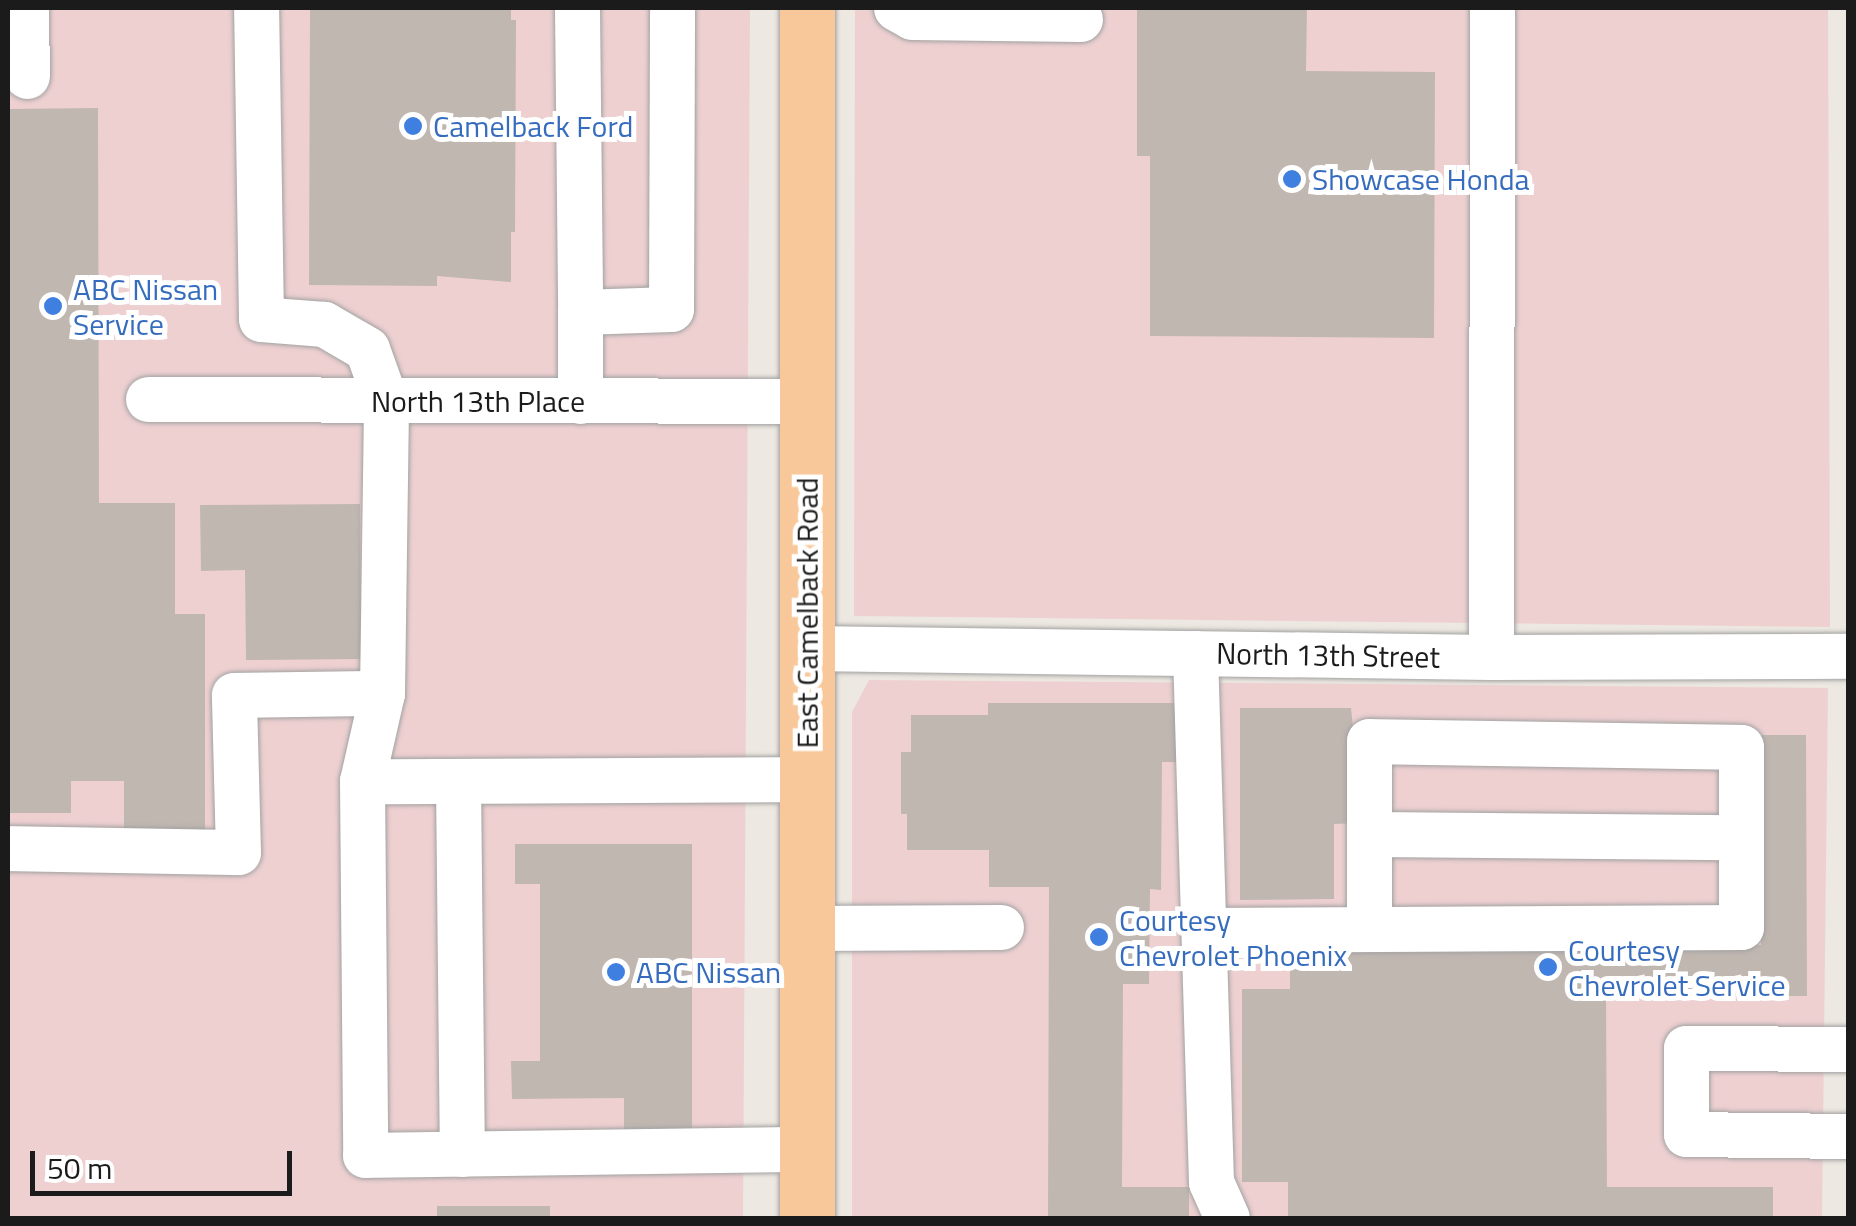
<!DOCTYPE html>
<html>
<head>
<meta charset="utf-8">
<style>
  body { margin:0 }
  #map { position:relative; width:1856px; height:1226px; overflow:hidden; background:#ede8e1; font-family:"Titillium Web",sans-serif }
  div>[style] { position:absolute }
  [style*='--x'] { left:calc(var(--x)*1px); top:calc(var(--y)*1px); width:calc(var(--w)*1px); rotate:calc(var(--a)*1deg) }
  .commercial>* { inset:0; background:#eed0d1 }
  .building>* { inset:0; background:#c1b7b1 }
  .roads { filter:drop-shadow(0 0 2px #a2a2a2) drop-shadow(0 0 2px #a2a2a2) }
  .minor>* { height:45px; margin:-22.5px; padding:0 22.5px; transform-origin:22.5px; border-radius:22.5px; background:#fff }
  .major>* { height:55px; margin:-27.5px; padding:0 27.5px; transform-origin:27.5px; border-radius:27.5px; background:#f9c89a }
  .dots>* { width:28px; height:28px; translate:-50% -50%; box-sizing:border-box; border:5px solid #fff; border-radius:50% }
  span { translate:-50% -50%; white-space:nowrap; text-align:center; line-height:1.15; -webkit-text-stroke:10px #fff; paint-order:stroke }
  .shop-label { font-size:30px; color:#366cbe }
  .left { translate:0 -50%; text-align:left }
  .street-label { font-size:30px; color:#1b1b1b }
  .frame { position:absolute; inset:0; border:10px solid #1b1b1b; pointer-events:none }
  .scale { position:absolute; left:30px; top:1151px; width:262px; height:45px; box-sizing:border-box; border:5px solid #1b1b1b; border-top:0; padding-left:12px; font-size:30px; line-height:35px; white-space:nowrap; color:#1b1b1b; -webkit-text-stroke:8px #fff; paint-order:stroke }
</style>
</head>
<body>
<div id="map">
  <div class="commercial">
    <div style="clip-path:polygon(8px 8px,750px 8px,743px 1218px,8px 1218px)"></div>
    <div style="clip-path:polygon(855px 8px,1828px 8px,1830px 627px,854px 616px)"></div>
    <div style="clip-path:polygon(869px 680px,1828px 688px,1822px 1218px,852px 1218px,852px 712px)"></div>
  </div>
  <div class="building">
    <div style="clip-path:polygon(310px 8px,511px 8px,511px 20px,516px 20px,515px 232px,511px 232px,511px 282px,437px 276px,437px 286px,309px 285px)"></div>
    <div style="clip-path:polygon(1137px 8px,1307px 8px,1306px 71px,1435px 72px,1434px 338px,1150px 336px,1150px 156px,1137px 156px)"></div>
    <div style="clip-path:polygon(98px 108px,99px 503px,175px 503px,175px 614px,205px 614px,205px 839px,124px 839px,124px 781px,71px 781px,71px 813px,8px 813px,8px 109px)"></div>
    <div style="clip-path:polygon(360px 504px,361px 659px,246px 660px,245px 570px,201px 571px,200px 505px)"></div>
    <div style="clip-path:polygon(988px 703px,1181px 703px,1180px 762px,1162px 762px,1161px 890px,1150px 889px,1149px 984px,1123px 984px,1122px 1187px,1189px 1187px,1189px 1218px,1048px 1218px,1049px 887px,989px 887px,989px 850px,907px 850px,907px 814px,901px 814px,901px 752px,911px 752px,911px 715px,988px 715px)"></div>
    <div style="clip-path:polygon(1240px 708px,1351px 708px,1363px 823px,1334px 824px,1334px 899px,1240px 900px)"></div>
    <div style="clip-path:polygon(1761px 735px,1806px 735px,1807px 996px,1606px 996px,1607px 1187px,1773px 1187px,1773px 1218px,1288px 1218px,1288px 1182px,1242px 1182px,1242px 989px,1290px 989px,1290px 945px,1761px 945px)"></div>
    <div style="clip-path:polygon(515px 844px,692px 844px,692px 1139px,624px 1139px,624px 1098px,512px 1099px,511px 1061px,540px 1061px,540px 884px,515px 884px)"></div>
    <div style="clip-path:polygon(437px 1206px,550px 1206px,550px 1218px,437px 1218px)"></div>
  </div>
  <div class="roads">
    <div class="minor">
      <div style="--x:26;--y:8;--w:68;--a:89.2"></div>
      <div style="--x:577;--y:8;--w:304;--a:89.4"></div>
      <div style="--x:896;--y:8;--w:18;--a:29"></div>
      <div style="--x:912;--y:17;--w:168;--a:0.7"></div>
      <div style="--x:148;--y:399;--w:659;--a:0.17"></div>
      <div style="--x:580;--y:401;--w:89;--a:-90"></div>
      <div style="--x:580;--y:312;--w:91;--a:-1.9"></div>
      <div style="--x:671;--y:309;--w:301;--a:-89.8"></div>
      <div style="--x:807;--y:648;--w:684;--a:0.75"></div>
      <div style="--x:1491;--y:657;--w:357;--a:-0.2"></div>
      <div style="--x:1195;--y:653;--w:529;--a:88.27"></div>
      <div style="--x:1211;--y:1182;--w:39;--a:66"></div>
      <div style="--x:1491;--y:657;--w:649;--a:-89.91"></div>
      <div style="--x:807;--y:779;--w:445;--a:179.7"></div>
      <div style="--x:362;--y:781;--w:374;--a:89.5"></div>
      <div style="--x:365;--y:1155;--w:442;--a:-0.8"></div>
      <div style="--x:362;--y:781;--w:90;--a:-77.2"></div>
      <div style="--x:458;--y:782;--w:372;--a:89.4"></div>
      <div style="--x:1369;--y:834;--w:372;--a:0.5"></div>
      <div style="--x:8;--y:848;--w:230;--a:1"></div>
      <div style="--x:238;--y:852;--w:157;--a:-91.5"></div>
      <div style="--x:234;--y:695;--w:148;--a:-0.8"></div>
      <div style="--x:382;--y:693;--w:291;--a:-89.2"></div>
      <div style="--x:386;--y:402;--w:56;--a:-109.7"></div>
      <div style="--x:367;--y:349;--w:50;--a:-149.8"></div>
      <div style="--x:324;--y:324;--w:63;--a:-175.5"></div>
      <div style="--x:261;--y:319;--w:311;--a:-90.9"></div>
      <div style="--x:807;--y:928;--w:194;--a:-0.3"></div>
      <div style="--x:1204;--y:930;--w:537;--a:-0.32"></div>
      <div style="--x:1741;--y:927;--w:180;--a:-90"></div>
      <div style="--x:1741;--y:747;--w:372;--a:-179.1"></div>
      <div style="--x:1369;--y:741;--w:187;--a:90"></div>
      <div style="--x:1848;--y:1049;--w:162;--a:-179.6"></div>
      <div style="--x:1686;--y:1048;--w:86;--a:90"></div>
      <div style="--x:1686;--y:1134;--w:162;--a:0.7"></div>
    </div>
    <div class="major">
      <div style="--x:807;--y:8;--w:1210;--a:90"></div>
    </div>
  </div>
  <div class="dots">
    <div style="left:413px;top:126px;background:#3f7fe0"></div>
    <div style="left:1292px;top:179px;background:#3f7fe0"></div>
    <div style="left:53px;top:306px;background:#3f7fe0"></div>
    <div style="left:1099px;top:937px;background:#3f7fe0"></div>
    <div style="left:1548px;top:967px;background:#3f7fe0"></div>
    <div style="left:616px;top:972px;background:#3f7fe0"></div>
  </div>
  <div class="shop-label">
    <span class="left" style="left:433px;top:126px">Camelback Ford</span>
    <span class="left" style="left:1312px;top:179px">Showcase Honda</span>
    <span class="left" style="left:73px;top:306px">ABC Nissan<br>Service</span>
    <span class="left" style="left:1119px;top:937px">Courtesy<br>Chevrolet Phoenix</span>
    <span class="left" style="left:1568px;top:967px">Courtesy<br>Chevrolet Service</span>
    <span class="left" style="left:636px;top:972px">ABC Nissan</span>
  </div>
  <div class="street-label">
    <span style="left:478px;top:401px">North 13th Place</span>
    <span style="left:807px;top:613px;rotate:-90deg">East Camelback Road</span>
    <span style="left:1328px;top:655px;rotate:1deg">North 13th Street</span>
  </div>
  <div class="frame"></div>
  <div class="scale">50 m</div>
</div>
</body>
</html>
